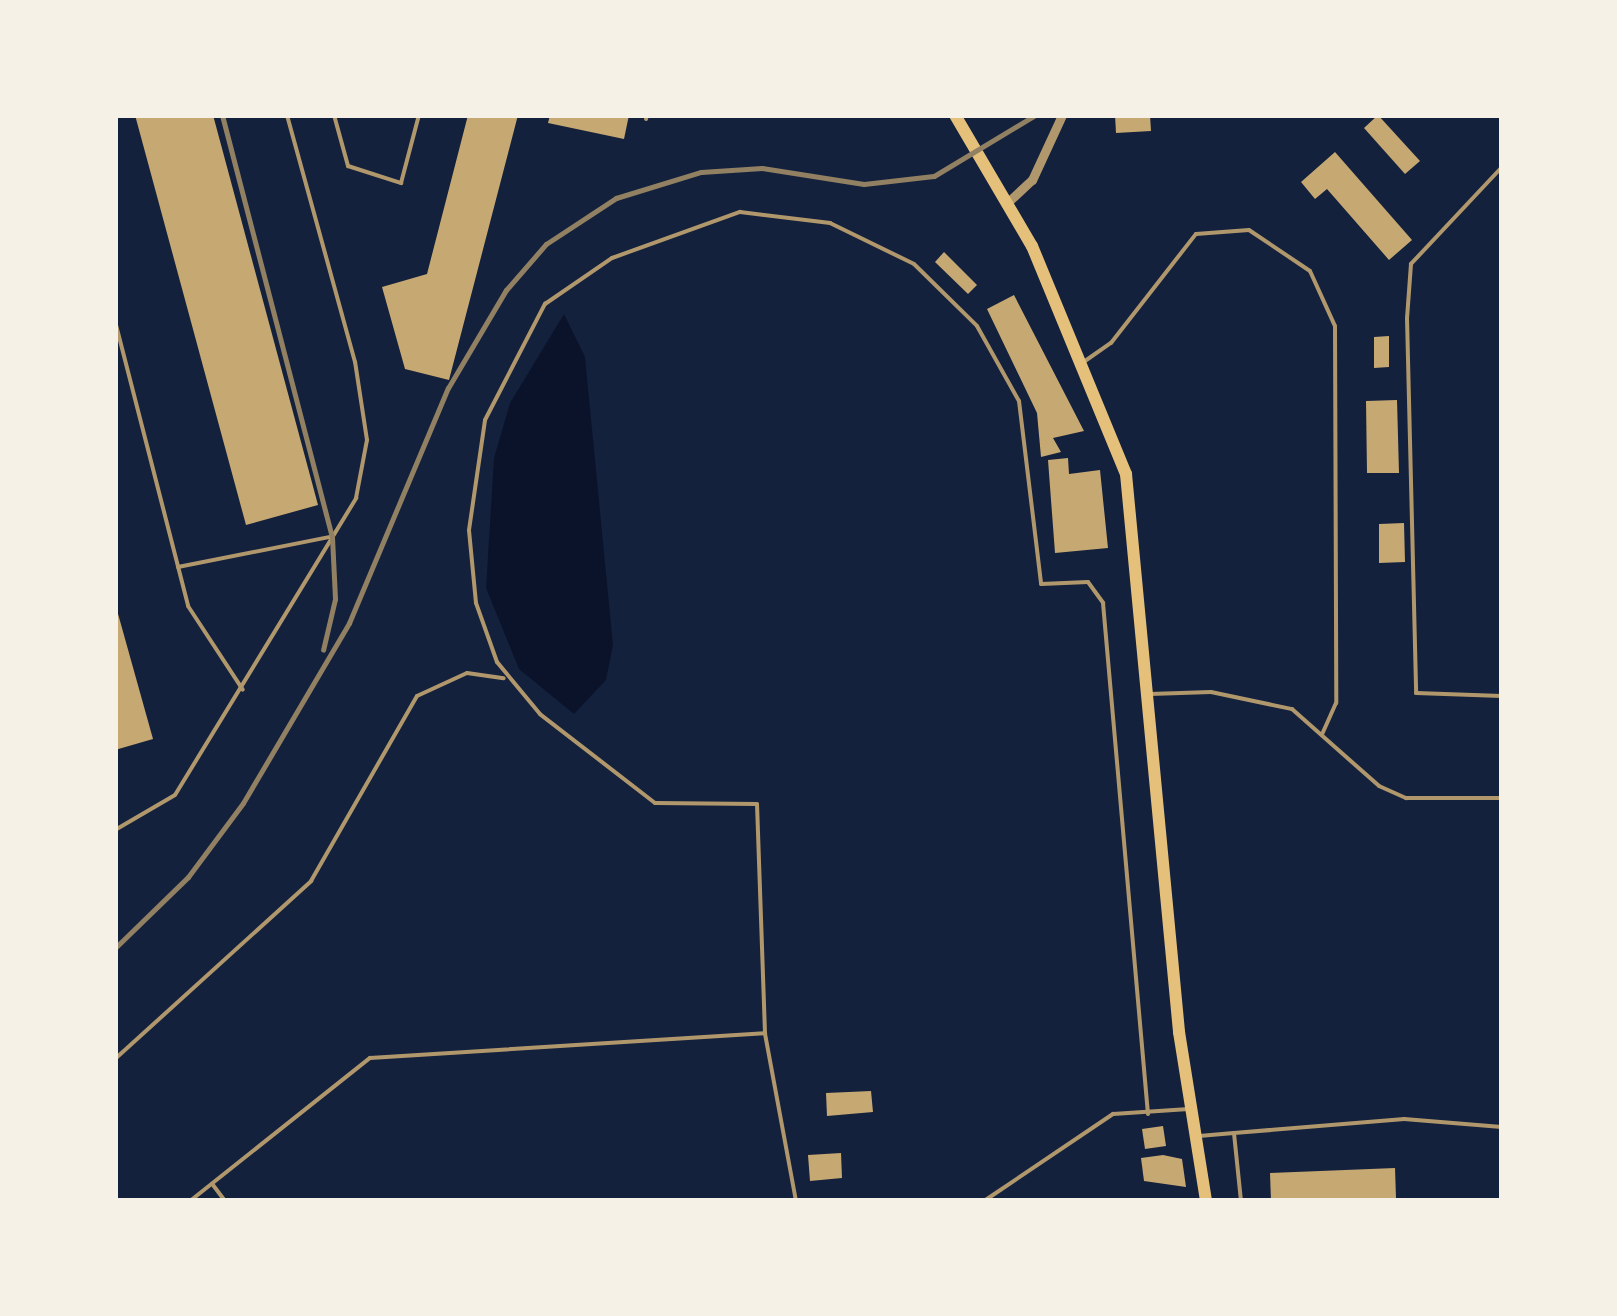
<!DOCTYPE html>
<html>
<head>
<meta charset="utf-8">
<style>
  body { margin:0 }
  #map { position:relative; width:1617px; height:1316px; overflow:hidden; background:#14213d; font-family:Barlow,sans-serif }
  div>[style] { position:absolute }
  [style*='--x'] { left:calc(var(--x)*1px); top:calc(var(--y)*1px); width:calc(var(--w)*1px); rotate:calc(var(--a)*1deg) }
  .water>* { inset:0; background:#0b132b }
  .building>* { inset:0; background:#c6a872 }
  .service>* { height:4px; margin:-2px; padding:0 2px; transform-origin:2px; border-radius:2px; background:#b1986c }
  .minor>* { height:9px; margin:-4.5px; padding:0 4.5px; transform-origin:4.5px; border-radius:4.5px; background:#b1986c }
  .secondary>* { height:12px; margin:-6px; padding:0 6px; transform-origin:6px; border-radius:6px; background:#e5c07b }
  .rail>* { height:5px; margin:-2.5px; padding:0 2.5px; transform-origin:2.5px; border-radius:2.5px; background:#918062 }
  span { translate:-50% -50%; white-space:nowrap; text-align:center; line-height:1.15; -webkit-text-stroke:8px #f6f1e7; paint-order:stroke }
  .frame { position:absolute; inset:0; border:118px solid #f6f1e7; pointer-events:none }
</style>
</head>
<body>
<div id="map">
  <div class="water">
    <div style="clip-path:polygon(564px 314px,585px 357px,613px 645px,606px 680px,574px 714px,519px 669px,486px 588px,494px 458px,510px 403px)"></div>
  </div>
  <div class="building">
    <div style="clip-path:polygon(135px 115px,213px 115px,318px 505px,246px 525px)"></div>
    <div style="clip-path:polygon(468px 115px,518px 115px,449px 380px,405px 369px,382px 287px,427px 274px)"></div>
    <div style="clip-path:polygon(550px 115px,629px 115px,624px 139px,548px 123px)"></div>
    <div style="clip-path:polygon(1115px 115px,1150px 115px,1151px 131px,1116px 133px)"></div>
    <div style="clip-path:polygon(1378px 115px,1420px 161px,1405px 174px,1364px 128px)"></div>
    <div style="clip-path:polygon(1335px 152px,1412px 240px,1389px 260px,1327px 189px,1315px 199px,1301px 182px)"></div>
    <div style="clip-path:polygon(944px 252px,977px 285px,968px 294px,935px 262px)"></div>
    <div style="clip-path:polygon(1014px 295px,1084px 431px,1053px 438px,1061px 452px,1041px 457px,1037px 413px,987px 309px)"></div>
    <div style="clip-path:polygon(1389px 336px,1389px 367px,1374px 368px,1374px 337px)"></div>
    <div style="clip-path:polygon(1397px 400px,1399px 473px,1367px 473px,1366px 401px)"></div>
    <div style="clip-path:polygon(1068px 458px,1069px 474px,1100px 470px,1108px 548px,1055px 553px,1048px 460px)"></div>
    <div style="clip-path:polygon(1404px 523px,1405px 562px,1379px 563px,1379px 524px)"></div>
    <div style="clip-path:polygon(115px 603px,153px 739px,115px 750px)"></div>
    <div style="clip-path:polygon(871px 1091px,873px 1112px,827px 1116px,826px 1093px)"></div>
    <div style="clip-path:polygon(1163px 1126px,1166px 1146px,1145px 1149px,1142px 1129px)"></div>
    <div style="clip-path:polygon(841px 1153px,842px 1178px,810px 1181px,808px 1155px)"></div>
    <div style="clip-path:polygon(1163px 1155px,1182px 1159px,1186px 1187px,1144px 1181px,1141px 1158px)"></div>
    <div style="clip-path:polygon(1395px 1168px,1396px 1198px,1271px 1201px,1270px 1173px)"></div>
  </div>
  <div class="service">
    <div style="--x:334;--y:115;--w:53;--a:74.6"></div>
    <div style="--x:348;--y:166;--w:56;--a:17.8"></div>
    <div style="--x:401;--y:183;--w:70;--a:-75.2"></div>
    <div style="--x:646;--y:119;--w:4;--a:-76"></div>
    <div style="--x:1502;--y:167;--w:133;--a:133.2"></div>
    <div style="--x:1411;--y:264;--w:54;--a:94.2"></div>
    <div style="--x:1407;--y:318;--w:375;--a:88.6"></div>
    <div style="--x:1416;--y:693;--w:86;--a:2"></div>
    <div style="--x:115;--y:321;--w:294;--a:75.6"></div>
    <div style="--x:188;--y:606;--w:100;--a:56.8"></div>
    <div style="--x:1085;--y:361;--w:32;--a:-35"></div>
    <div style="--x:1111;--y:343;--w:138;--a:-52.1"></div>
    <div style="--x:1196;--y:234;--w:53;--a:-4.3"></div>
    <div style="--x:1249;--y:230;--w:73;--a:33.9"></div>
    <div style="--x:1310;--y:271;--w:60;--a:65.6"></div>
    <div style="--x:1335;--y:326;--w:377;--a:89.8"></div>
    <div style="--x:1336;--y:703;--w:34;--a:114"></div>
    <div style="--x:178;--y:567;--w:155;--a:-11.2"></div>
    <div style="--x:1150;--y:694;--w:61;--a:-1.9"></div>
    <div style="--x:1211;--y:692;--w:83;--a:11.9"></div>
    <div style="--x:1292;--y:709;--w:116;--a:41.5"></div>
    <div style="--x:1379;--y:786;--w:30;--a:24"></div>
    <div style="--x:1406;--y:798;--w:96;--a:0"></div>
    <div style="--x:115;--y:830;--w:69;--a:-30.3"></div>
    <div style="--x:175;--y:795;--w:348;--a:-58.6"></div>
    <div style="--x:356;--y:498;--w:59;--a:-79.3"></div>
    <div style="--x:367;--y:440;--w:79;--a:-98.7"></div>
    <div style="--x:355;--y:362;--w:256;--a:-105.4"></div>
    <div style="--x:115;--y:1059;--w:265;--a:-42.2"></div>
    <div style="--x:311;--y:881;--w:213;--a:-60.2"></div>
    <div style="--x:417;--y:696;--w:55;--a:-24.7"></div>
    <div style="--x:467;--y:673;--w:37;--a:8"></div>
    <div style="--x:1199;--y:1136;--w:35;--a:-5"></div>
    <div style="--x:213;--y:1185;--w:20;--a:53"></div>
    <div style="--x:190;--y:1201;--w:230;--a:-38.5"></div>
    <div style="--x:370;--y:1058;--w:396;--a:-3.6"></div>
    <div style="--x:796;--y:1201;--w:171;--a:-100.5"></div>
    <div style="--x:765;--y:1033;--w:229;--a:-92"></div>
    <div style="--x:757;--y:804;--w:102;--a:-179.4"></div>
    <div style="--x:655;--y:803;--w:145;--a:-142.3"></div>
    <div style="--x:540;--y:714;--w:67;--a:-129.6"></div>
    <div style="--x:497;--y:662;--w:63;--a:-109.6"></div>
    <div style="--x:476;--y:603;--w:73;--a:-95.5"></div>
    <div style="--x:469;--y:530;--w:111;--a:-81.7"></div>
    <div style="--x:485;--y:420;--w:131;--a:-62.7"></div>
    <div style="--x:545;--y:304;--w:81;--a:-34.5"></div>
    <div style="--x:612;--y:258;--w:136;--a:-19.8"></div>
    <div style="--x:740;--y:212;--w:91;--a:7"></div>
    <div style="--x:830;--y:223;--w:93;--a:26"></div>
    <div style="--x:914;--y:264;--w:88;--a:44.5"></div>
    <div style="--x:977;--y:326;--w:86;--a:60.8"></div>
    <div style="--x:1019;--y:401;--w:184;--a:83.1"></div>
    <div style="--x:1041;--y:584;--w:47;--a:-2.4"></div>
    <div style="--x:1088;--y:582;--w:26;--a:54"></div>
    <div style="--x:1103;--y:603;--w:513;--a:84.97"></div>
    <div style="--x:984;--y:1201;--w:156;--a:-34"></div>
    <div style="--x:1113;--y:1114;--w:76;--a:-3.8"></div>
    <div style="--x:1241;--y:1201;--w:68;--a:-95.9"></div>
    <div style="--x:1234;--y:1133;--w:171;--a:-4.7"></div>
    <div style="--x:1404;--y:1119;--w:98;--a:4.7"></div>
  </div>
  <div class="minor">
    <div style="--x:1008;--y:202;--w:33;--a:-43"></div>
    <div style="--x:1032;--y:180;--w:72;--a:-65.2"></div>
  </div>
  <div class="secondary">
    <div style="--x:955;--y:115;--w:152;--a:59.6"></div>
    <div style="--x:1032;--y:246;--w:247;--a:67.6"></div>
    <div style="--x:1126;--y:474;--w:561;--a:84.57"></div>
    <div style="--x:1179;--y:1032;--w:171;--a:80.9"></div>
  </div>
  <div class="rail">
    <div style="--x:222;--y:115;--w:436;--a:75.4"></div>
    <div style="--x:332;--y:537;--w:62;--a:87.2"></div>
    <div style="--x:335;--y:599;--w:52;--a:103.2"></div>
    <div style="--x:115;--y:948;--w:102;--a:-44.2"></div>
    <div style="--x:188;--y:877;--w:92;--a:-53.4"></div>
    <div style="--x:243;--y:803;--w:209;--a:-59.5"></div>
    <div style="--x:349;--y:623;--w:255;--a:-67.2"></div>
    <div style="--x:448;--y:388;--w:114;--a:-59.4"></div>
    <div style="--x:506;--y:290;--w:61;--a:-49"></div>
    <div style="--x:546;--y:244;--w:84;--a:-33.3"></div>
    <div style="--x:616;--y:198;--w:89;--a:-17"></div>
    <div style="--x:701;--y:172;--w:61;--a:-3.8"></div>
    <div style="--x:762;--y:168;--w:103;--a:8.9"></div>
    <div style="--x:864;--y:184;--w:70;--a:-6.5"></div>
    <div style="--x:934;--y:176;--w:118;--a:-31.1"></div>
  </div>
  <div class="frame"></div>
</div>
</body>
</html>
